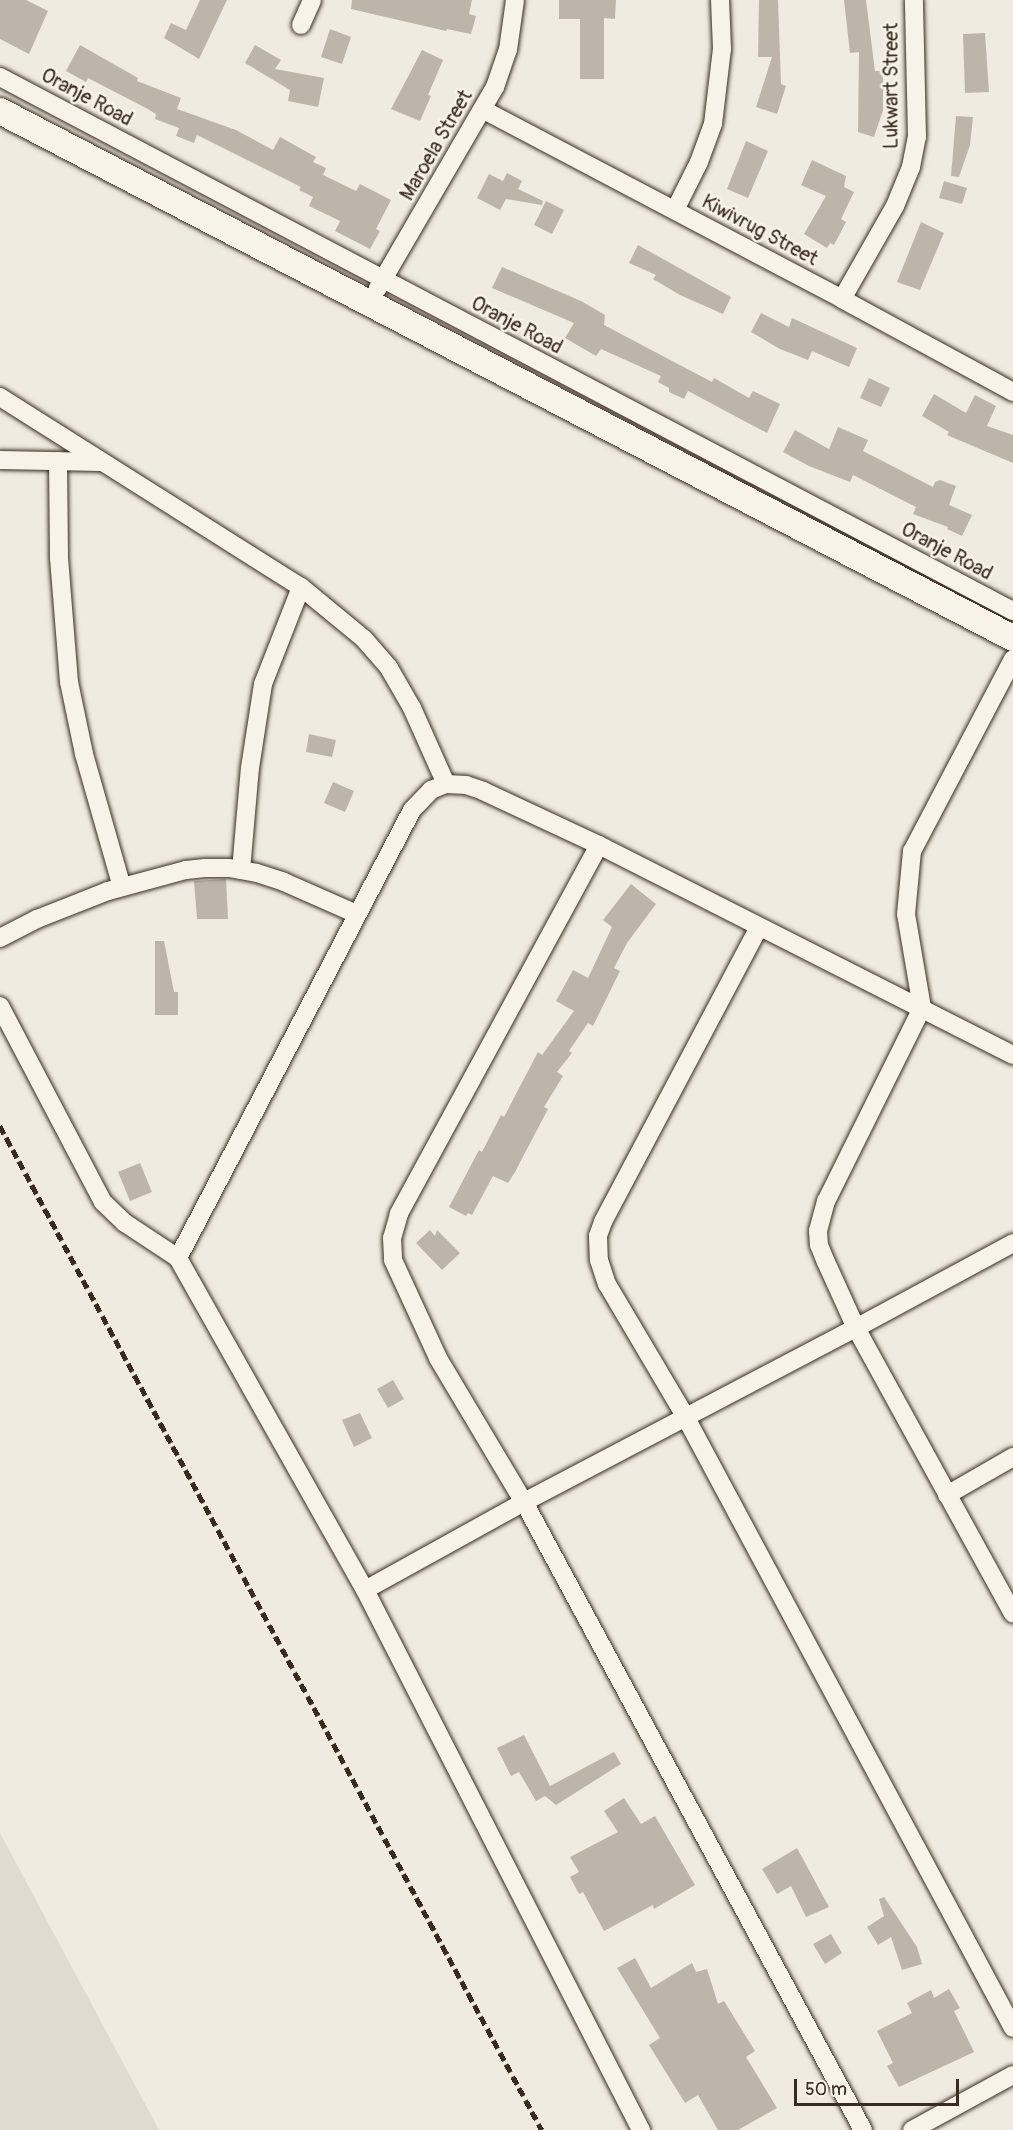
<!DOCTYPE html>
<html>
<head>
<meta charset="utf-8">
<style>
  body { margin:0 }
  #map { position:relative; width:1013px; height:2130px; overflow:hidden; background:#efebe0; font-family:Pangolin,sans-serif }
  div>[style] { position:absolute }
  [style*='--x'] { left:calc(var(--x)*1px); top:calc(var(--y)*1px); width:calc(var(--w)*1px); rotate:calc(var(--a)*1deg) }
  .built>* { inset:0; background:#e0dbd0 }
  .building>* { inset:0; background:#bdb5aa }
  .roads { filter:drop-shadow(0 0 2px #3b2a1e) drop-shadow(0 0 2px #3b2a1e) }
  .street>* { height:18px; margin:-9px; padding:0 9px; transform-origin:9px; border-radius:9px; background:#f7f3e8 }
  .secondary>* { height:26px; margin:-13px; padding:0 13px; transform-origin:13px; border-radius:13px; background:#f7f3e8 }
  .rail>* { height:4.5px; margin-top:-2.25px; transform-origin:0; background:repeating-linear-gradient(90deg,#3b2a1e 0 9px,transparent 0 13.5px) }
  span { translate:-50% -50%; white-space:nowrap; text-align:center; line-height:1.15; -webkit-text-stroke:5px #f7f3e8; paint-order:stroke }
  .street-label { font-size:20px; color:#3b2a1e }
  .scale { position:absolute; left:794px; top:2079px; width:165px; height:27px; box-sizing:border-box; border:3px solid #3b2a1e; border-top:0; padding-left:8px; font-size:18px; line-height:21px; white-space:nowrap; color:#3b2a1e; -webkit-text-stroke:4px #f7f3e8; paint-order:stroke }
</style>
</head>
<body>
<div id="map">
  <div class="built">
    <div style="clip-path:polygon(0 1833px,159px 2130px,0 2130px)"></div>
  </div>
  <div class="building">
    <div style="clip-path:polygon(0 0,26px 0,48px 11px,29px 54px,0 39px)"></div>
    <div style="clip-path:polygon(200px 0,227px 0,199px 59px,164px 38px,171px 23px,186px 30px)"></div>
    <div style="clip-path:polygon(352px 0,472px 0,469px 14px,476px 16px,471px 34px,447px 29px,446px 31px,351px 9px)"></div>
    <div style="clip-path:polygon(559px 0,616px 0,615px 19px,604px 18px,604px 79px,580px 79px,580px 19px,559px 19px)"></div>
    <div style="clip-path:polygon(759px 0,778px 0,781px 84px,786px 86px,777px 114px,756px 107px,772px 57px,758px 57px)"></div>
    <div style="clip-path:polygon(844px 0,866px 0,875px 71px,883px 71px,883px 110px,874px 137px,858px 132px,859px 52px,850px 53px)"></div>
    <div style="clip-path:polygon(330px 29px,351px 37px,342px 64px,321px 57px)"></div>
    <div style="clip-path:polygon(985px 33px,989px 92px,965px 93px,963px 34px)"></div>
    <div style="clip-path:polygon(80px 45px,138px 78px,137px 81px,181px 98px,177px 109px,236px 130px,273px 150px,280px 137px,316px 157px,313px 162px,326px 168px,323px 175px,356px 191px,360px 184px,391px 200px,376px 229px,380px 231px,370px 249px,335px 231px,340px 221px,309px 206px,313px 197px,299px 190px,301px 187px,197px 135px,194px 143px,176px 136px,179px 128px,155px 119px,156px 114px,146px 108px,88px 78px,86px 82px,66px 71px)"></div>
    <div style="clip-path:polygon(255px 45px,281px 60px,275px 69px,324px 78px,318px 107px,288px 101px,290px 90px,245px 63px)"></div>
    <div style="clip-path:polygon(422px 50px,443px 60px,428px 95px,431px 96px,420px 121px,391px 109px)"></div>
    <div style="clip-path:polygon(956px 116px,973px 117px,970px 145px,959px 177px,951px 176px)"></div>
    <div style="clip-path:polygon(746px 141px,768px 151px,748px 198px,727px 189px)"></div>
    <div style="clip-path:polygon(812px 160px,846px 176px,844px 187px,854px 192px,841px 219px,846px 222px,834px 245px,830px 243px,827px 248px,804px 234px,826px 196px,801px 185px)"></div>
    <div style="clip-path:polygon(507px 173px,522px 181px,518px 189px,543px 201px,542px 205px,506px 199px,500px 210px,477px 198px,489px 174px,503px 181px)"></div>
    <div style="clip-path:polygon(944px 181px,967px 188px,962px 204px,939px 198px)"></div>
    <div style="clip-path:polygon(546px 201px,564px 210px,552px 234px,534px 225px)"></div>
    <div style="clip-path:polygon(921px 222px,944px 233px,920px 290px,897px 282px)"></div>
    <div style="clip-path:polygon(638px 245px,731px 297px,723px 314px,680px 295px,653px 279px,656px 275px,629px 263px)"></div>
    <div style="clip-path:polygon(502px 267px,581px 301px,605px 315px,604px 325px,712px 382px,714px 378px,749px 398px,753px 391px,780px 404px,767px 433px,688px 391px,684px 399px,669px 392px,669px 388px,658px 382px,661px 376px,601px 349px,596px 356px,565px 338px,574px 323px,492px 288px)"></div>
    <div style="clip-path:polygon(761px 313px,789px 327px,792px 318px,857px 348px,849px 367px,812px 351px,808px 360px,780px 349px,751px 332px)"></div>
    <div style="clip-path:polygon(869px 378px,890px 388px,881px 407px,860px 398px)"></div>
    <div style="clip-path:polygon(934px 394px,966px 413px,975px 395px,996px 406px,987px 426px,1013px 435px,1013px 463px,947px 435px,949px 432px,922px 416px)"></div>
    <div style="clip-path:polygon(838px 427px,868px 440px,863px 451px,933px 487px,935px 482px,940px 480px,956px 486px,949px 505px,972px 515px,962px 536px,947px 529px,948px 527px,913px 514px,916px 507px,853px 475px,850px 482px,809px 466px,783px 452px,795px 430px,829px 449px)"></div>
    <div style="clip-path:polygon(309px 734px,336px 740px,332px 757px,306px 752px)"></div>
    <div style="clip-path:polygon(333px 782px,354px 791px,345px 812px,324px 803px)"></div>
    <div style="clip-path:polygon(226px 879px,228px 919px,197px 919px,194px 881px)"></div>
    <div style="clip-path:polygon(631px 884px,656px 904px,627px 943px,614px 968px,620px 971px,593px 1026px,588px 1023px,569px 1051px,572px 1053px,557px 1072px,563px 1076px,544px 1107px,548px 1109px,515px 1172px,508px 1183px,493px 1176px,472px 1215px,468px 1213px,466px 1216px,449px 1207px,479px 1150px,482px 1152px,501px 1115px,504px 1117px,538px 1052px,542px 1055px,574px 1011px,556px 1001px,573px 970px,588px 978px,612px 927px,603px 920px)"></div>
    <div style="clip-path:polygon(155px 941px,164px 941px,174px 992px,178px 992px,178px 1015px,155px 1015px)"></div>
    <div style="clip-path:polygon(140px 1163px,152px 1192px,130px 1201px,118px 1172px)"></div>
    <div style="clip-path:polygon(430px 1230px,435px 1236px,437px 1230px,460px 1253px,442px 1270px,416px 1243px)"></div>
    <div style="clip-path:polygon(393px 1380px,404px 1399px,388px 1408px,377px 1389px)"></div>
    <div style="clip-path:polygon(360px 1413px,372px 1438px,354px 1447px,342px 1420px)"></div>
    <div style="clip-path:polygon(524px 1735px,550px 1786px,614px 1752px,621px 1764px,556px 1805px,545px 1796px,536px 1801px,519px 1772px,511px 1776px,497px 1748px)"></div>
    <div style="clip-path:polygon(624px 1798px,641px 1824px,655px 1816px,695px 1885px,654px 1909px,653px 1905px,604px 1931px,583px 1892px,579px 1894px,570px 1877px,579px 1872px,570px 1857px,618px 1832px,604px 1811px)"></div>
    <div style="clip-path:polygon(797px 1848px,829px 1907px,806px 1917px,791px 1886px,777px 1894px,762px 1869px)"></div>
    <div style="clip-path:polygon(884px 1897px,917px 1947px,922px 1964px,902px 1970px,891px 1937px,878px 1945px,867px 1927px,884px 1916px,879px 1899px)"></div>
    <div style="clip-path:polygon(831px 1934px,842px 1953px,825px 1964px,813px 1944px)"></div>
    <div style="clip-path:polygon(635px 1958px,651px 1988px,692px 1963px,696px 1972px,707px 1969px,718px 2004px,724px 2001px,755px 2051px,746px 2057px,777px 2108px,738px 2130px,718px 2130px,698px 2095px,685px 2103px,649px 2045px,660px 2038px,617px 1968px)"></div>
    <div style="clip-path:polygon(949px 1989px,960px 2008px,954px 2011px,974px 2052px,899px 2087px,887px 2066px,893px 2063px,877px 2031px,912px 2013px,907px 2003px,931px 1990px,934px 1998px)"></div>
  </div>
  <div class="roads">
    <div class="street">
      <div style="--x:301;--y:25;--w:27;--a:-66"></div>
      <div style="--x:0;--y:77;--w:1145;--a:27.8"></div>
      <div style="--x:484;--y:110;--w:405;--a:27.8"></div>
      <div style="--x:842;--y:299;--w:195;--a:28.5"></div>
      <div style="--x:675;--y:210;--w:54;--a:-63.4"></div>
      <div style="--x:699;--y:162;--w:40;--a:-69.8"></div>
      <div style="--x:713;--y:124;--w:76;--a:-83.2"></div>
      <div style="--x:722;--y:49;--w:49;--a:-92.3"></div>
      <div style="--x:378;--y:288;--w:233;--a:-59.8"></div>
      <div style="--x:495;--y:87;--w:39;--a:-71"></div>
      <div style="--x:508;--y:50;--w:50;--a:-82"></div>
      <div style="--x:842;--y:299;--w:107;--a:-60.3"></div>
      <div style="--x:895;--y:206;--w:42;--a:-67.7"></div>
      <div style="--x:911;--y:167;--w:31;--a:-79"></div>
      <div style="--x:917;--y:137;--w:137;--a:-91.3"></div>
      <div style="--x:0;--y:397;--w:356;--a:32.3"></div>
      <div style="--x:301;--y:587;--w:82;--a:39.5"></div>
      <div style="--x:364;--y:639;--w:38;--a:49"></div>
      <div style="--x:389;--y:668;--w:46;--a:60.1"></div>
      <div style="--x:412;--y:708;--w:83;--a:65.9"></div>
      <div style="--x:0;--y:460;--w:101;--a:1.1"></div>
      <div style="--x:58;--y:461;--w:97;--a:89.4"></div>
      <div style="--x:59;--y:558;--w:124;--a:85.4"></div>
      <div style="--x:69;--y:682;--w:74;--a:78.2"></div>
      <div style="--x:84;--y:754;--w:138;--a:74.1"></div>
      <div style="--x:1013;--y:659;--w:217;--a:117.7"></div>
      <div style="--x:912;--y:851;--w:63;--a:95.4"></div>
      <div style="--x:906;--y:914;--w:95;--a:80.3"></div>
      <div style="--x:922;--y:1008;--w:216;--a:116.4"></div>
      <div style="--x:826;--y:1201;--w:31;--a:105"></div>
      <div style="--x:818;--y:1231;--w:14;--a:86"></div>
      <div style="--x:819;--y:1245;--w:18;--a:68"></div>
      <div style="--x:826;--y:1262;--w:72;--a:65.6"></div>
      <div style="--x:856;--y:1328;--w:326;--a:61.2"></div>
      <div style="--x:599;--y:845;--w:420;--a:118.5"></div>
      <div style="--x:399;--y:1214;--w:25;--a:106"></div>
      <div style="--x:392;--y:1238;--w:22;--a:87"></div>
      <div style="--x:393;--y:1260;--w:108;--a:65.3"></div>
      <div style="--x:438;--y:1358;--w:168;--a:59.2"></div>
      <div style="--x:524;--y:1502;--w:714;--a:61.64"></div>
      <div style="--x:241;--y:870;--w:102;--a:-85"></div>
      <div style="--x:250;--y:768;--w:85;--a:-81.2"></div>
      <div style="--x:263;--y:684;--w:104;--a:-68.6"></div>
      <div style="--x:759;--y:927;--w:334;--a:117.9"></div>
      <div style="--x:603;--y:1222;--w:15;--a:110"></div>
      <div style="--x:598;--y:1236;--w:24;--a:88"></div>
      <div style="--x:599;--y:1260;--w:25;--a:72"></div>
      <div style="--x:607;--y:1284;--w:153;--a:59.4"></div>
      <div style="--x:685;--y:1416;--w:694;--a:61.81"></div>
      <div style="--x:0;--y:938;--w:42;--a:-27.2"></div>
      <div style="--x:37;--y:919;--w:76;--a:-21.5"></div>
      <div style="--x:108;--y:891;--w:81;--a:-15.1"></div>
      <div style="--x:186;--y:870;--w:19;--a:-6"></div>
      <div style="--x:205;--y:868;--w:24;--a:0"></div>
      <div style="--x:229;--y:868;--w:28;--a:10"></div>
      <div style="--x:257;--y:873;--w:28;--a:18"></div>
      <div style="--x:284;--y:882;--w:80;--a:23.7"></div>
      <div style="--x:0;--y:1006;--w:221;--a:62.3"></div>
      <div style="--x:103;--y:1202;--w:30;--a:44"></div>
      <div style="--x:125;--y:1223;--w:64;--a:33.4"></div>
      <div style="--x:947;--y:1495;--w:76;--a:-29.9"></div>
      <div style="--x:365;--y:1590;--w:182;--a:-29"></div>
      <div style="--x:524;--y:1502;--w:375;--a:-27.7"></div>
      <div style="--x:856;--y:1328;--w:179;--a:-28.4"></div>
      <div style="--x:641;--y:2130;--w:606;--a:-117.07"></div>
      <div style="--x:365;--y:1590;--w:381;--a:-119.4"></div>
      <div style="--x:178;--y:1258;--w:505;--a:-62.42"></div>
      <div style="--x:412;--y:810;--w:28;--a:-46"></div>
      <div style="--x:431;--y:790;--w:16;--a:-22"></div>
      <div style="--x:446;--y:784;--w:20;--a:3"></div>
      <div style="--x:466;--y:785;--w:18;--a:19"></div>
      <div style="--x:483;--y:791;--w:128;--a:25"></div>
      <div style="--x:599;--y:845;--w:464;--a:26.9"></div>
      <div style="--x:912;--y:2130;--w:115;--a:-28.6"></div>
    </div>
    <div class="secondary">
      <div style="--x:0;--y:111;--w:1142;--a:27.49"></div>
    </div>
  </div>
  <div class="rail">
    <div style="--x:0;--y:1126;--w:1141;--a:61.64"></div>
  </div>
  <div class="street-label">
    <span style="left:891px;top:86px;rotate:-90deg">Lukwart Street</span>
    <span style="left:87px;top:97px;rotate:28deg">Oranje Road</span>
    <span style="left:436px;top:145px;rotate:-60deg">Maroela Street</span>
    <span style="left:760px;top:230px;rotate:28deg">Kiwivrug Street</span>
    <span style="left:517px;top:325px;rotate:28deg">Oranje Road</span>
    <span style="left:947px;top:551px;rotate:28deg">Oranje Road</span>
  </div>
  <div class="scale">50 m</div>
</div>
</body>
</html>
